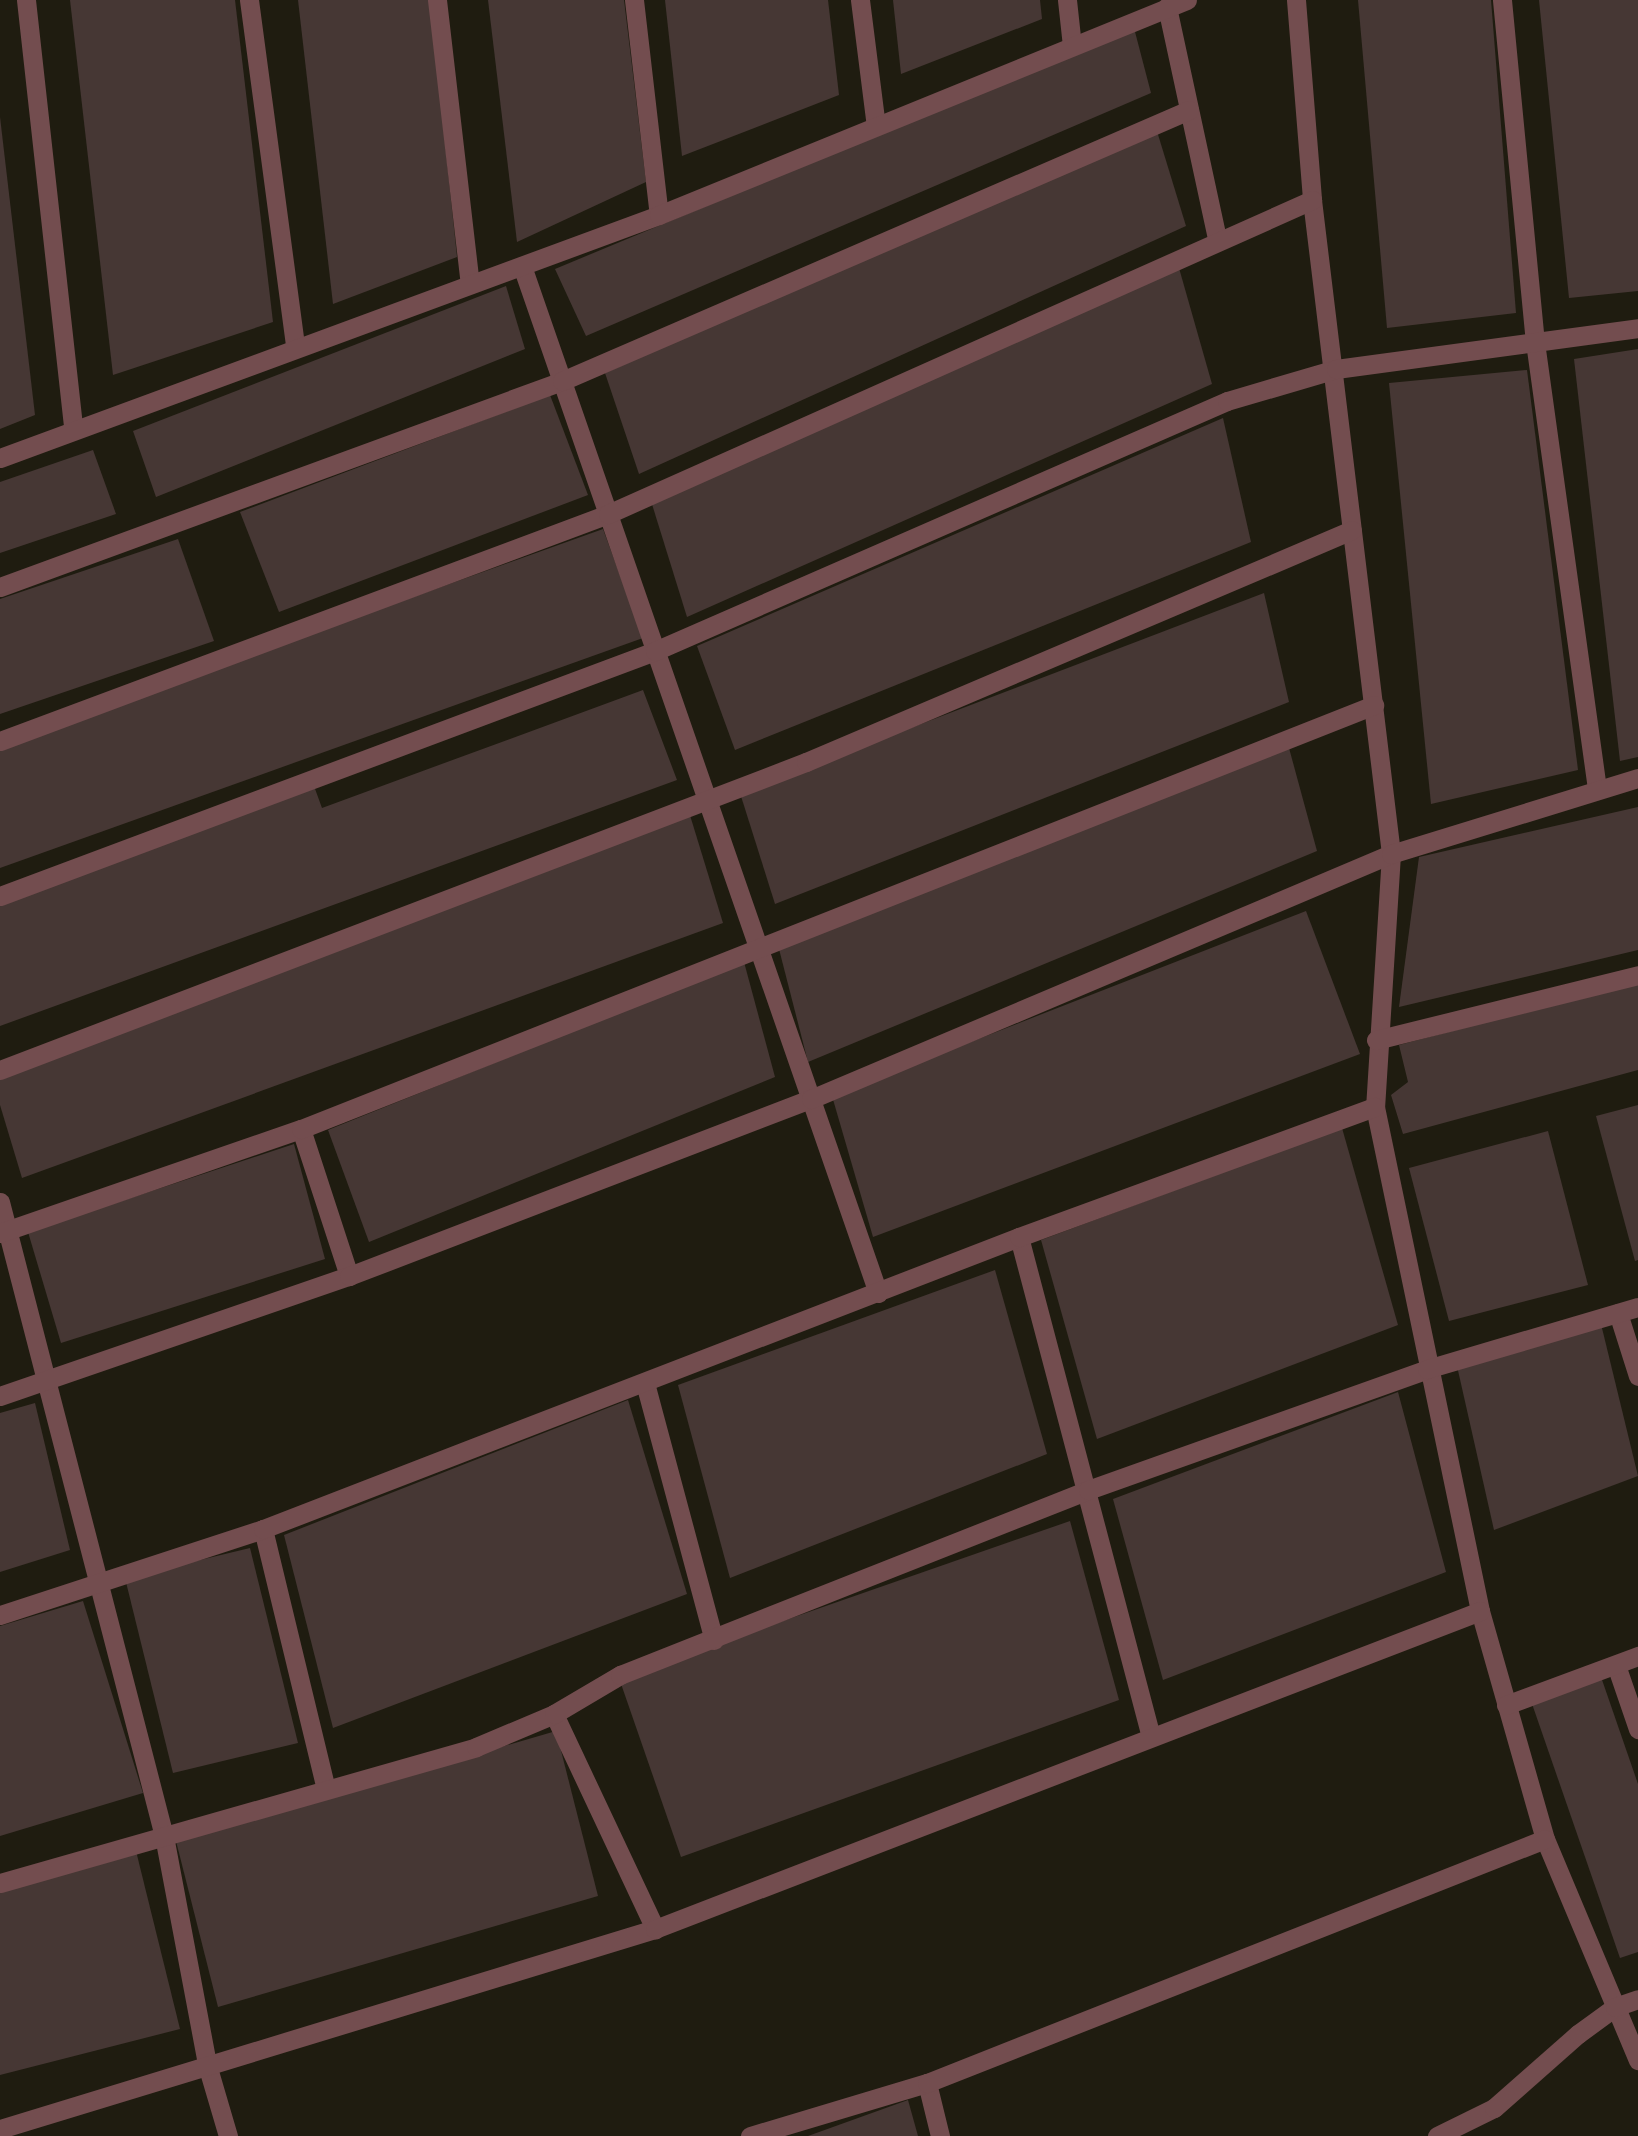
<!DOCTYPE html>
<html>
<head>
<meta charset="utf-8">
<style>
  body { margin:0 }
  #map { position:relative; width:1638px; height:2136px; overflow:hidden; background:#1f1c10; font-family:Roboto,sans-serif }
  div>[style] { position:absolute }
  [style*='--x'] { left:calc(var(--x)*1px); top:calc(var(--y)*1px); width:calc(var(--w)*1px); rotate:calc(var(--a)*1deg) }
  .building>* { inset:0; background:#463734 }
  .minor>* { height:19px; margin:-9.5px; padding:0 9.5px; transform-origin:9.5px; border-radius:9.5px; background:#734d4f }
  span { translate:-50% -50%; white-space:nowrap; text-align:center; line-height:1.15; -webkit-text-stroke:6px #161307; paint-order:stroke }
</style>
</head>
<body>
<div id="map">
  <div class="building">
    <div style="clip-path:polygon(70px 0,235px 0,273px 322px,113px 375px)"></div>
    <div style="clip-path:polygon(298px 0,430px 0,457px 257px,333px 304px)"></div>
    <div style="clip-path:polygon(488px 0,624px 0,646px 182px,517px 242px)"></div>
    <div style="clip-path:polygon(665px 0,828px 0,839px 95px,682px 156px)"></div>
    <div style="clip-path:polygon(893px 0,1040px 0,1042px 19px,901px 74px)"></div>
    <div style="clip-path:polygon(1358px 0,1491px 0,1516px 313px,1387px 328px)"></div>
    <div style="clip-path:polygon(1539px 0,1638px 0,1638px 291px,1569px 298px)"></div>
    <div style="clip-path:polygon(1134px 28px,1151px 93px,586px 336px,555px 269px)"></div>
    <div style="clip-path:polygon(0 117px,35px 415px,0 429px)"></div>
    <div style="clip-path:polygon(1156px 128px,1186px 226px,639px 474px,605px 373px)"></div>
    <div style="clip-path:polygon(1177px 261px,1212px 384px,687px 617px,651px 501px)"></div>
    <div style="clip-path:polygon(506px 286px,525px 349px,156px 497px,133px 431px)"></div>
    <div style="clip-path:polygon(1638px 349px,1638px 757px,1620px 761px,1574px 359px)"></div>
    <div style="clip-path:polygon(1527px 370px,1578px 770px,1431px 804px,1389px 383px)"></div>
    <div style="clip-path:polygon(550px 395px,588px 495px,279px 612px,240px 512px)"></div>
    <div style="clip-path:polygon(1223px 418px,1251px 542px,735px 750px,697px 646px)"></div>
    <div style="clip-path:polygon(93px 450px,116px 514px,0 553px,0 482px)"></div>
    <div style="clip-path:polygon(603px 529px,643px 638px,0 868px,0 745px)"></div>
    <div style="clip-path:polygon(178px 539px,214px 641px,0 714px,0 599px)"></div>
    <div style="clip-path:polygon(1264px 593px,1289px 702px,775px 904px,740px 793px)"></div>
    <div style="clip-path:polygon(643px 690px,677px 780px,0 1026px,0 902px,314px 786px,322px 808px)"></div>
    <div style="clip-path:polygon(1289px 748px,1317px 851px,808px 1062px,779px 949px)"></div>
    <div style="clip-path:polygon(1638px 807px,1638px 950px,1399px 1007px,1419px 857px)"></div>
    <div style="clip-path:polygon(689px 812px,723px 923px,22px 1178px,0 1105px,0 1075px)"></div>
    <div style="clip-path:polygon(1306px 911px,1360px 1054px,873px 1237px,832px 1096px)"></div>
    <div style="clip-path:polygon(744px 962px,775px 1077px,369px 1242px,328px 1130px)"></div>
    <div style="clip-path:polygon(1638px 982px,1638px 1070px,1403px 1134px,1391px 1095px,1408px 1082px,1399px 1045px)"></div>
    <div style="clip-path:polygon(1638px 1105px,1638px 1260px,1635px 1261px,1596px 1116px)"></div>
    <div style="clip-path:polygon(1342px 1128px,1398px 1325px,1097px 1439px,1041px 1240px)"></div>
    <div style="clip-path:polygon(1548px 1131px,1588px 1285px,1449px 1321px,1409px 1168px)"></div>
    <div style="clip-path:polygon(294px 1144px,325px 1259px,61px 1343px,28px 1232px)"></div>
    <div style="clip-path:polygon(995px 1270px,1047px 1454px,730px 1578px,678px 1385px)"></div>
    <div style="clip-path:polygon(1601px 1324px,1638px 1476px,1494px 1530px,1457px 1366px)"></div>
    <div style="clip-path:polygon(1398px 1392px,1446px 1572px,1163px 1680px,1113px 1499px)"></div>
    <div style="clip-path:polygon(628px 1400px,687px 1594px,333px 1728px,284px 1535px)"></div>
    <div style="clip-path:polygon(35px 1403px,70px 1550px,0 1572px,0 1413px)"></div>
    <div style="clip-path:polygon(1070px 1521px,1119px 1700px,681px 1857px,619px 1678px)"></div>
    <div style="clip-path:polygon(250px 1548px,298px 1743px,173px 1773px,125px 1578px)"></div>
    <div style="clip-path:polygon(83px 1601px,143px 1793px,0 1836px,0 1626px)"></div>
    <div style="clip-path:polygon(1600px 1674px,1638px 1784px,1638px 1952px,1620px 1958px,1530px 1698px)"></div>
    <div style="clip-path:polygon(556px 1731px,598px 1896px,218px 2007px,176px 1841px)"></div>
    <div style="clip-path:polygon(136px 1851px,180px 2029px,0 2075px,0 1890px)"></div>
    <div style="clip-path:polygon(908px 2100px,918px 2136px,808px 2136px)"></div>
  </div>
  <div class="minor">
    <div style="--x:26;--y:0;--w:432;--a:83.7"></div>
    <div style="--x:249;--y:0;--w:347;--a:82.4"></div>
    <div style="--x:437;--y:0;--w:286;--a:83.4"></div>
    <div style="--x:634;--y:0;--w:216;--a:83.4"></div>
    <div style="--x:860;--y:0;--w:127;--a:82.8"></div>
    <div style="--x:1067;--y:0;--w:46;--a:83.8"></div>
    <div style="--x:1296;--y:0;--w:201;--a:85.4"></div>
    <div style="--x:1312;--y:200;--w:659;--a:83.11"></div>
    <div style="--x:1391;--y:854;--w:254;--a:93.6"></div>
    <div style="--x:1375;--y:1107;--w:515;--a:78.23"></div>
    <div style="--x:1480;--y:1611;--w:237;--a:74.1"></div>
    <div style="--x:1545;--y:1839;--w:240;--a:67.2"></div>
    <div style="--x:1502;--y:0;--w:344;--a:84.5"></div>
    <div style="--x:1535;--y:342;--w:452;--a:82.1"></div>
    <div style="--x:1167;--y:7;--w:236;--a:77.8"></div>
    <div style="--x:522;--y:266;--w:1087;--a:70.88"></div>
    <div style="--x:0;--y:458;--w:702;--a:-20.24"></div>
    <div style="--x:659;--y:215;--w:570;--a:-22.16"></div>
    <div style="--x:0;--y:587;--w:599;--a:-20.13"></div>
    <div style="--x:562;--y:381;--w:683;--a:-23.37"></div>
    <div style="--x:0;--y:741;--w:649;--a:-20.47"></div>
    <div style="--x:608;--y:514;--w:771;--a:-24.04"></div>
    <div style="--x:0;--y:896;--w:699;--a:-20.51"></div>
    <div style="--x:655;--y:651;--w:624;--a:-23.61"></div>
    <div style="--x:1227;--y:401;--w:114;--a:-16.4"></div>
    <div style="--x:1336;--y:369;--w:305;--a:-7.7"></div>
    <div style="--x:1376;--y:1040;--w:270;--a:-13.9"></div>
    <div style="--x:0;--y:1070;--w:863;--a:-20.91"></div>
    <div style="--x:806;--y:762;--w:593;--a:-23.02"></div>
    <div style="--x:301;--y:1129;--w:155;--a:71.9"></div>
    <div style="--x:0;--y:1202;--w:655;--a:75.5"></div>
    <div style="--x:164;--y:1836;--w:236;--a:79.3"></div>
    <div style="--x:208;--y:2068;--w:71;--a:73.6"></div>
    <div style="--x:0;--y:1233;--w:318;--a:-19.1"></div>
    <div style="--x:301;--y:1129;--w:1154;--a:-21.56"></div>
    <div style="--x:1019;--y:1237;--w:513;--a:75.21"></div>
    <div style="--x:1618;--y:1313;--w:66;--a:72.4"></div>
    <div style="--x:645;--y:1383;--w:266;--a:75"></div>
    <div style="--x:0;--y:1396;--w:369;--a:-19"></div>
    <div style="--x:349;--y:1276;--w:495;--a:-21"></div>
    <div style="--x:811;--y:1099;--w:630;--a:-22.9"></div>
    <div style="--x:1391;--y:854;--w:258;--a:-17.1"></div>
    <div style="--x:263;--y:1529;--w:268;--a:76.4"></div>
    <div style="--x:0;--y:1615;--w:277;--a:-18.1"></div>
    <div style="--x:263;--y:1529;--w:810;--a:-21.12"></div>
    <div style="--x:1019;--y:1237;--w:379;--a:-20.1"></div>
    <div style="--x:1616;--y:1665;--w:68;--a:71"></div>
    <div style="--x:1506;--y:1705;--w:141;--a:-20.4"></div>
    <div style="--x:554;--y:1714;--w:238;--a:64.8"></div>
    <div style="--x:0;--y:1883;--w:495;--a:-15.9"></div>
    <div style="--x:476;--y:1747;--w:85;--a:-22.9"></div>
    <div style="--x:554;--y:1714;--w:77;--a:-30.6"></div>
    <div style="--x:620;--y:1675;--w:503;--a:-21.57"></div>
    <div style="--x:1088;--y:1490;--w:360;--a:-19.6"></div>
    <div style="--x:1427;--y:1369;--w:220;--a:-16.4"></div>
    <div style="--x:927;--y:2083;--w:55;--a:76.2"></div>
    <div style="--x:0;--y:2129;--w:685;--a:-16.98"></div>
    <div style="--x:655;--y:1929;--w:884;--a:-21.08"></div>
    <div style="--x:750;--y:2136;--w:185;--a:-16.7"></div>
    <div style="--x:927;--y:2083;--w:664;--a:-21.55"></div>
    <div style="--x:1437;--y:2136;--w:64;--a:-26.2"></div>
    <div style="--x:1494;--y:2108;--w:112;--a:-41.4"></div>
    <div style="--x:1578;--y:2034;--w:46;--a:-36.1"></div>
    <div style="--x:1615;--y:2007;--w:24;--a:-19"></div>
  </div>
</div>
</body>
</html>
